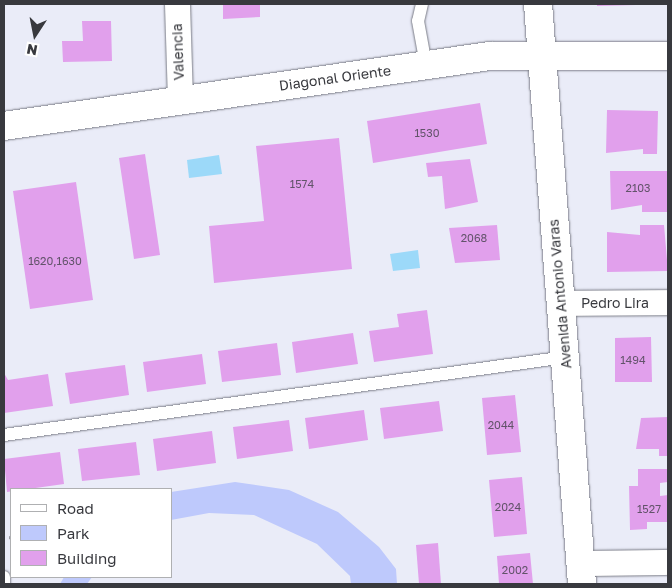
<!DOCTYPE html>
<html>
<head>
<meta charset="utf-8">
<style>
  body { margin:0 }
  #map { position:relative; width:672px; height:588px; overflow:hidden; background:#eaecf8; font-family:"Golos Text",sans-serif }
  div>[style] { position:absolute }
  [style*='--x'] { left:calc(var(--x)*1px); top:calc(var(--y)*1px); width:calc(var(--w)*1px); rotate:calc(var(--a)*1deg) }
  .green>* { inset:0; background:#bec9fc }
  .water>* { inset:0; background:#9cd9f9 }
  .building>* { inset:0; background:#e1a0ec }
  .path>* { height:3px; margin-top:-1.5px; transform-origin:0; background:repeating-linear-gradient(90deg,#9a9ba4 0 1px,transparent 0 5px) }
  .roads { filter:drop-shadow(0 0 1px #7a7c86) drop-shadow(0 0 1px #7a7c86) }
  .lane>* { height:12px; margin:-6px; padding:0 6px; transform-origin:6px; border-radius:6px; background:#fff }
  .street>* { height:25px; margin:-12.5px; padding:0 12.5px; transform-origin:12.5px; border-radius:12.5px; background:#fff }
  .secondary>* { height:28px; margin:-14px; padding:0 14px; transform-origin:14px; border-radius:14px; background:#fff }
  span { translate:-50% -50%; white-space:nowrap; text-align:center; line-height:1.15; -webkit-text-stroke:5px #fff; paint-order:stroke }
  .number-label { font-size:11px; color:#62536a }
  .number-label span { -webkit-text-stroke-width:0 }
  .street-label { font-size:14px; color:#38393e }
  .frame { position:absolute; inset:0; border:5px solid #38393e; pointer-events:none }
  .legend { position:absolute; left:10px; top:488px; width:162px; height:90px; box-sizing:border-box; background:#fff; border:1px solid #afb0b2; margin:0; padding:6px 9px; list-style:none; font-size:15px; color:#38393e }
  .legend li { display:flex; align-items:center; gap:10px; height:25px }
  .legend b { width:25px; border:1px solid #afb0b2 }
  .north { position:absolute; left:10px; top:10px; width:50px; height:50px; -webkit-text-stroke:4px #fff; paint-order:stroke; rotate:191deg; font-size:14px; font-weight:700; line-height:20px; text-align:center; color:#38393e }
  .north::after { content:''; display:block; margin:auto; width:18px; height:22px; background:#38393e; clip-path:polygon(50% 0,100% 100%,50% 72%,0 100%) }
</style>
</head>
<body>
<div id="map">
  <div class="green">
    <div style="clip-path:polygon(235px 482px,289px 490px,338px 512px,379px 547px,396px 569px,397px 584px,351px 584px,350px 576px,317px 544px,254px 515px,209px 513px,171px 520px,171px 492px)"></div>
    <div style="clip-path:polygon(64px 577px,92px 577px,87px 584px,60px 584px)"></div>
  </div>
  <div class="water">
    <div style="clip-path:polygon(219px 155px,222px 174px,189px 178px,187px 160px)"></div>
    <div style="clip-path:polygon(418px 250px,420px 268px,393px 271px,390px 254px)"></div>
  </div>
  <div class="building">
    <div style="clip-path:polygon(223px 4px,260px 4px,260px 17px,223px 19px)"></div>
    <div style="clip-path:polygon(597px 4px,636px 4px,636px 5px,597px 6px)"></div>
    <div style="clip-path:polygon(82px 21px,111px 21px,112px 61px,63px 62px,62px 41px,83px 41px)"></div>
    <div style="clip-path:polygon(480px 103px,487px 144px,373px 163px,367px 121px)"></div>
    <div style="clip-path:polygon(607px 110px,658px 111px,657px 154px,643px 154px,643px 149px,606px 153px)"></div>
    <div style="clip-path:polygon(339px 138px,352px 269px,214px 283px,209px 226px,264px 221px,256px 146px)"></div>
    <div style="clip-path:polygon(145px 154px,160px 255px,134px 259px,119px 158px)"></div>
    <div style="clip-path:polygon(470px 159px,478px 202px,445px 209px,442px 176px,428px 177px,426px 163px)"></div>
    <div style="clip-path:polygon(610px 171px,667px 171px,667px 212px,642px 212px,642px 205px,611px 210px)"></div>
    <div style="clip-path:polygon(76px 182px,93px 300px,30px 309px,13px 191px)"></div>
    <div style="clip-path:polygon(497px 225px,500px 260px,455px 263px,449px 228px)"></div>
    <div style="clip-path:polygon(640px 225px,664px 225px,668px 271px,607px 272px,607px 232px,640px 235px)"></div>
    <div style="clip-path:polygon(427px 310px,433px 354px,374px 362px,369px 331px,399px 327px,397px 314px)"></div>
    <div style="clip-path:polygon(353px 333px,358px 364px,296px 373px,292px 342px)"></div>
    <div style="clip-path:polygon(651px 337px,652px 382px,615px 382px,615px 338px)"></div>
    <div style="clip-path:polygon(277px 343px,281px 375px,222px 382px,218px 351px)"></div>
    <div style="clip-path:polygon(202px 354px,206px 384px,147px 392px,143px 362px)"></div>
    <div style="clip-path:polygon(125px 365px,129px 395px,70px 404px,65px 373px)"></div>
    <div style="clip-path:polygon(4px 373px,8px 380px,48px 374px,53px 406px,4px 413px)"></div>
    <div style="clip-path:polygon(515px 395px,521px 452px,487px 455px,482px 398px)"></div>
    <div style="clip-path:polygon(439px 401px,443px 431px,384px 439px,380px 408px)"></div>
    <div style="clip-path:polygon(364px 410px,368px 440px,309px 449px,305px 418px)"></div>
    <div style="clip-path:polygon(668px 417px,668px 456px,659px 456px,659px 449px,636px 449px,641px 418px)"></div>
    <div style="clip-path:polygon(289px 420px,293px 451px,237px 459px,233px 427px)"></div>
    <div style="clip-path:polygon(212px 431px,216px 463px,157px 471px,153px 439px)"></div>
    <div style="clip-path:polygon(136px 442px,140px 475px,82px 481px,78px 449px)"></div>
    <div style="clip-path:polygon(60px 452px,64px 484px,7px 492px,4px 459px)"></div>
    <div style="clip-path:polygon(638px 469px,668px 469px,668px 482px,660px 483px,660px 496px,668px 495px,668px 522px,647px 522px,647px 529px,630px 530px,629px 486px,638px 486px)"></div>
    <div style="clip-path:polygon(522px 477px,527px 534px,494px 537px,489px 480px)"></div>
    <div style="clip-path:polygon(438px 543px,441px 584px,419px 584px,416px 545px)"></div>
    <div style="clip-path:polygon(530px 553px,533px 584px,499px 584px,497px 556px)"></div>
  </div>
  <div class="path">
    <div style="--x:4;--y:538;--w:7;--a:-8"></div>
  </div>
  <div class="roads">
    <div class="lane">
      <div style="--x:422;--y:4;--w:17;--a:103"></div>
      <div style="--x:418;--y:21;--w:45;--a:79.7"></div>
      <div style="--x:4;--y:435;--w:567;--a:-7.9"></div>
      <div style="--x:4;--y:577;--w:7;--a:90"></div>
    </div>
    <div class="street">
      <div style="--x:177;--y:4;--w:97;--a:88.2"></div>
      <div style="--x:561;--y:303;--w:107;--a:-0.5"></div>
      <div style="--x:581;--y:563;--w:87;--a:-0.7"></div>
    </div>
    <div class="secondary">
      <div style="--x:538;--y:4;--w:582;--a:85.66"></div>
      <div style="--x:4;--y:126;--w:491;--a:-8.2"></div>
      <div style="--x:490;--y:56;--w:178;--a:0"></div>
    </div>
  </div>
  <div class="number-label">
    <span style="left:427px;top:133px">1530</span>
    <span style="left:302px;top:184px">1574</span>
    <span style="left:638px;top:188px">2103</span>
    <span style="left:474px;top:238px">2068</span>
    <span style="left:55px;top:261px">1620,1630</span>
    <span style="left:633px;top:360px">1494</span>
    <span style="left:501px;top:425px">2044</span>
    <span style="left:508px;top:507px">2024</span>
    <span style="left:649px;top:509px">1527</span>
    <span style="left:515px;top:570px">2002</span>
  </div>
  <div class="street-label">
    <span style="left:178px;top:52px;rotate:-92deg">Valencia</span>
    <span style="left:335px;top:78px;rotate:-8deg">Diagonal Oriente</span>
    <span style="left:560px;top:294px;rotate:-95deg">Avenida Antonio Varas</span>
    <span style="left:615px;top:303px">Pedro Lira</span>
  </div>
  <div class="frame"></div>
  <ul class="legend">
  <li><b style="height:6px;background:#fff"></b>Road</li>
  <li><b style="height:14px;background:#bec9fc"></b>Park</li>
  <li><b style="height:14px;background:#e1a0ec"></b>Building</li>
  </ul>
  <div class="north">N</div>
</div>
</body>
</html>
